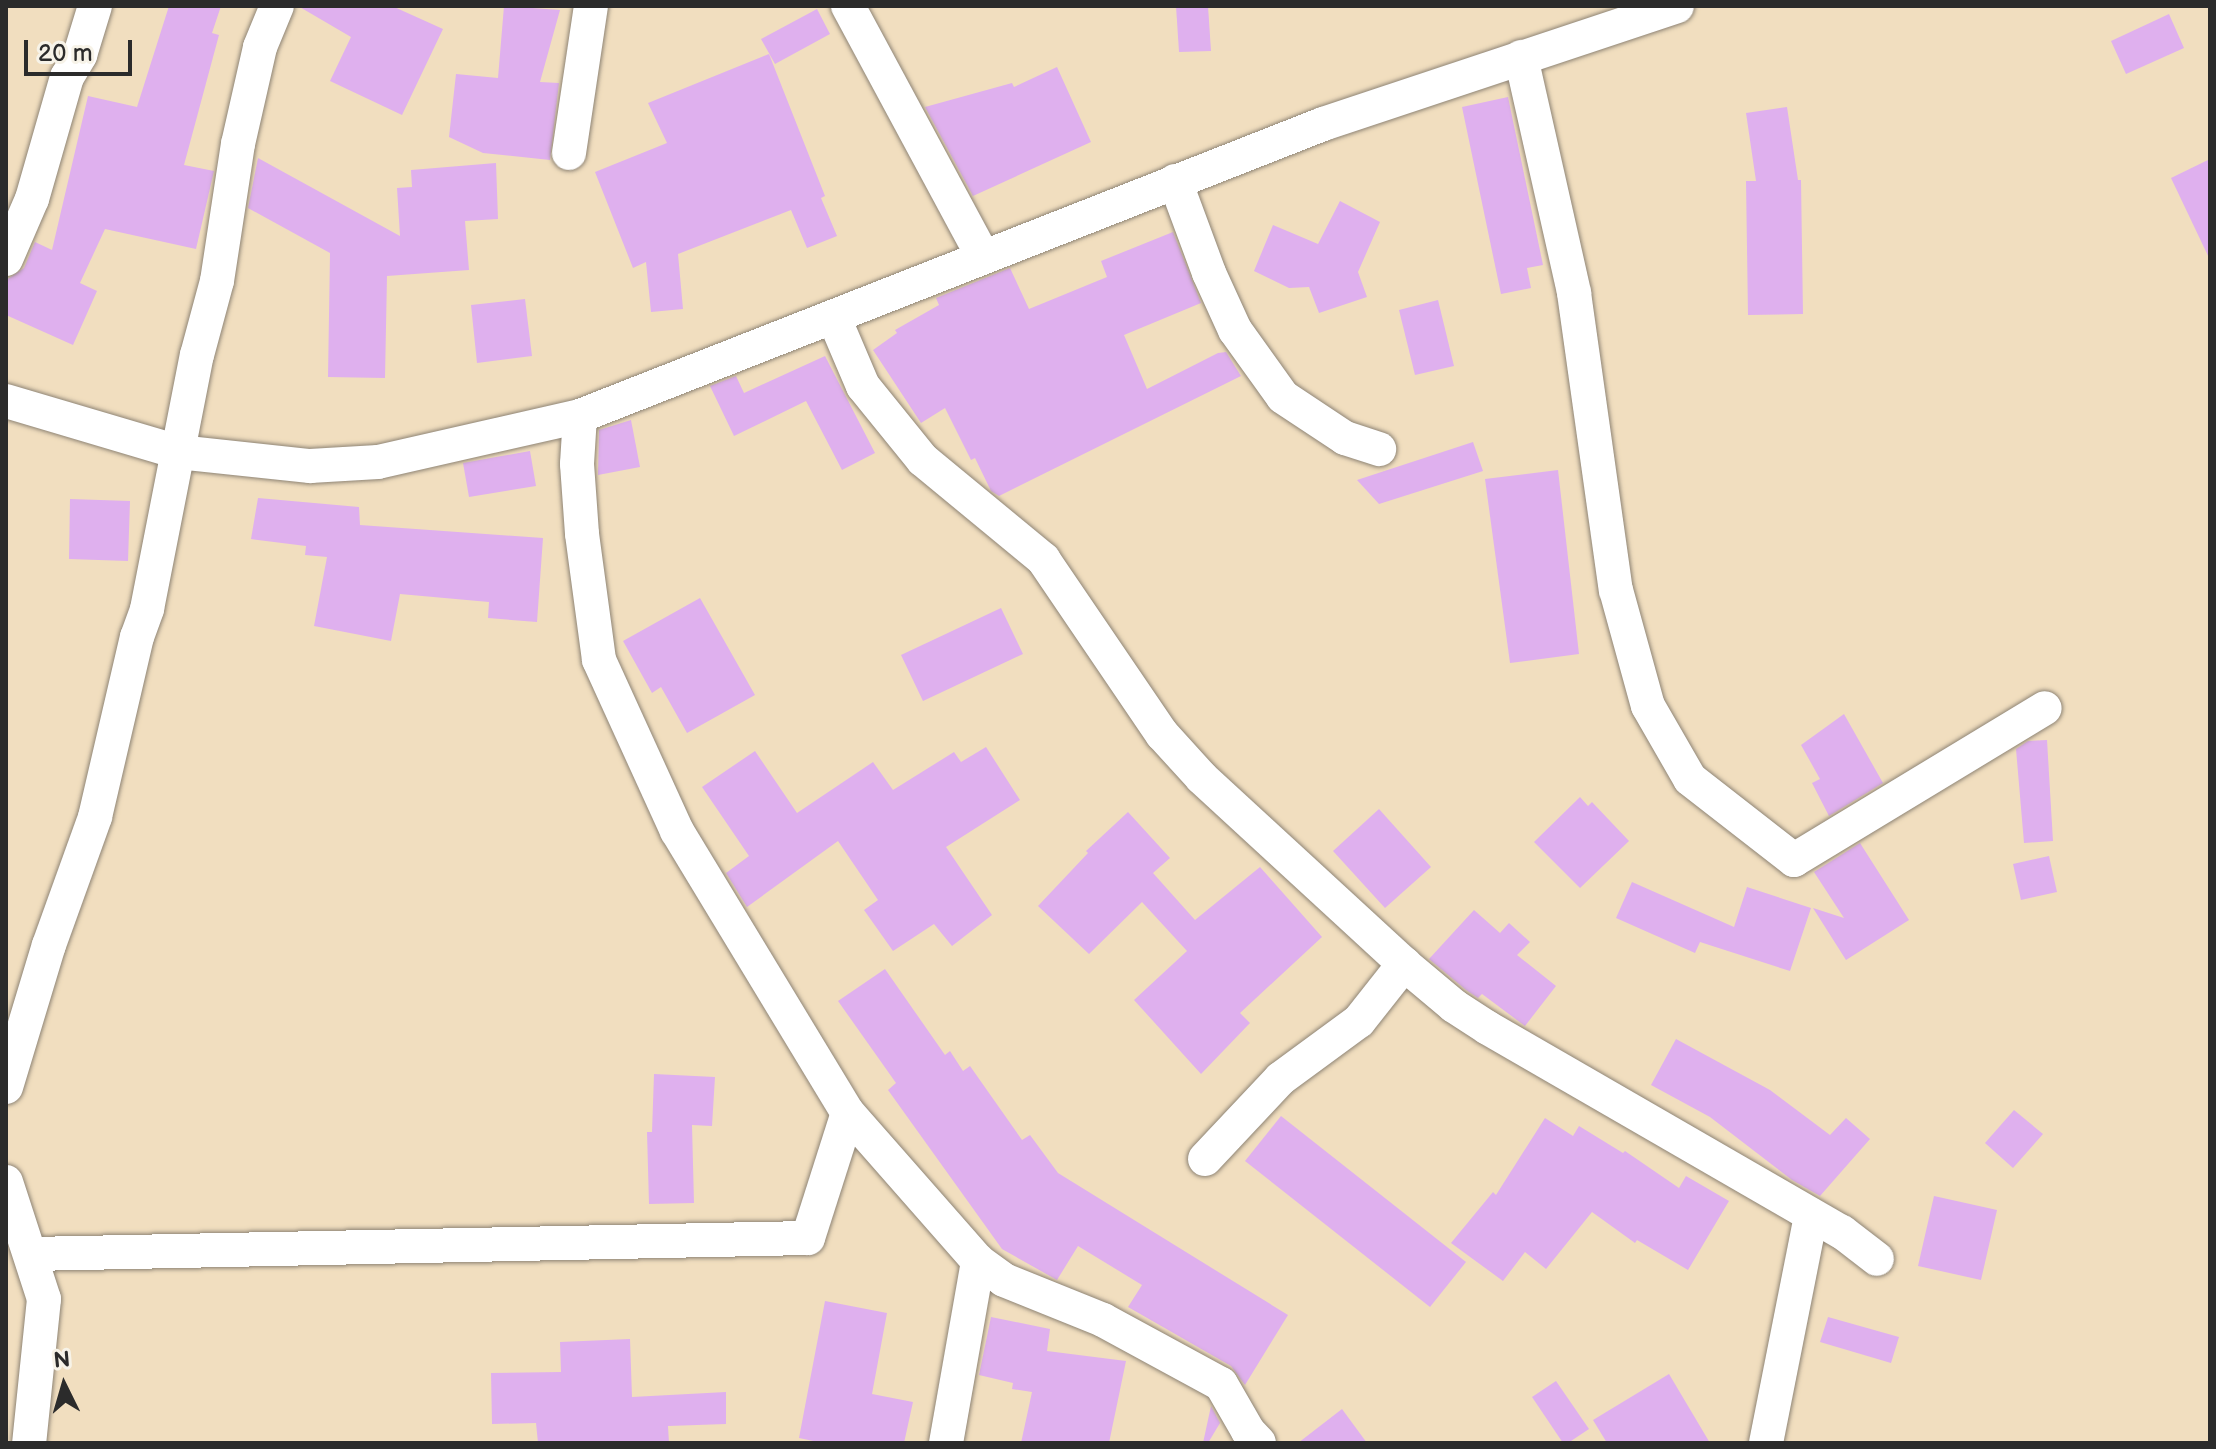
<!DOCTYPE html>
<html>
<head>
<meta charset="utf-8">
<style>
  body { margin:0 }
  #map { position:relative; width:2216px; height:1449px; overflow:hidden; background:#f1debf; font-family:"Balsamiq Sans",sans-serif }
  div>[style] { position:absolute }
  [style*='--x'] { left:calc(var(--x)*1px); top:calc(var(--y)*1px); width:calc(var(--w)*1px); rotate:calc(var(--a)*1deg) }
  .building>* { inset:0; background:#dfb0ee }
  .roads { filter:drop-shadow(0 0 2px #8e8475) drop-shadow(0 0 2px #8e8475) }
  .minor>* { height:34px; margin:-17px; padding:0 17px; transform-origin:17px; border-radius:17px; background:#fff }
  span { translate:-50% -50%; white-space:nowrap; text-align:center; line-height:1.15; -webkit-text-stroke:7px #f7f3e8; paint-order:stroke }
  .frame { position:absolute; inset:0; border:8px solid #2b2b2b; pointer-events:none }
  .north { position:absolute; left:24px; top:1345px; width:80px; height:80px; -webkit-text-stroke:6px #f7f3e8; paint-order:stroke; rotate:355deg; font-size:22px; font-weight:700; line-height:32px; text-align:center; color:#2b2b2b }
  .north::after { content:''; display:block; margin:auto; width:28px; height:36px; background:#2b2b2b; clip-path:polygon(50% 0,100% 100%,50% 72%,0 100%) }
  .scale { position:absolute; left:24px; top:40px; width:108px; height:36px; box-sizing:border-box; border:4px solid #2b2b2b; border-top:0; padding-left:10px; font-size:24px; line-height:28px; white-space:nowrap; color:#2b2b2b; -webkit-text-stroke:6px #f7f3e8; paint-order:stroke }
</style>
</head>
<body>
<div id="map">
  <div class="building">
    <div style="clip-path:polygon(169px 6px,221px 6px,212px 33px,219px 35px,184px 165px,214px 171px,196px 249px,105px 229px,80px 283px,97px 291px,73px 345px,6px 315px,6px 280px,24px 268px,35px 242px,52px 250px,88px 96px,137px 107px)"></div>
    <div style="clip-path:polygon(298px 6px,392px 6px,443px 29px,402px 115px,330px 81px,351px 37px)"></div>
    <div style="clip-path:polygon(504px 6px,560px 10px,540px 82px,559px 83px,550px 160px,483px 153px,449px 137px,456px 74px,498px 78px)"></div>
    <div style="clip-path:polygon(1176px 6px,1208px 6px,1211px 51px,1179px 52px)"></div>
    <div style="clip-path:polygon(817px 9px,830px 34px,775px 64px,761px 39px)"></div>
    <div style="clip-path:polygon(2169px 14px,2184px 48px,2126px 74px,2111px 41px)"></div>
    <div style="clip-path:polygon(769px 54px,825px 196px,821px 198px,837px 236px,807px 248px,791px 210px,678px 254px,683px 309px,651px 312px,646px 262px,633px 268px,595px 172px,667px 143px,648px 103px)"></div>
    <div style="clip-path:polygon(1057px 67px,1091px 142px,973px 196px,925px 107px,1012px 83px,1014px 87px)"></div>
    <div style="clip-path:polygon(1508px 97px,1543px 265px,1527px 268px,1531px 288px,1501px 294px,1462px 107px)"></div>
    <div style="clip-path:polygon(1787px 107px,1798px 180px,1801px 180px,1803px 314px,1748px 315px,1746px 181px,1756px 181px,1746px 113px)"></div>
    <div style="clip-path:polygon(258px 158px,400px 236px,397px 188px,412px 187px,411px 170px,496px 163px,498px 219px,465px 221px,469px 270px,387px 276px,385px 378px,328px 377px,330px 253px,248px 208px)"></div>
    <div style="clip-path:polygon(2210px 159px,2210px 260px,2171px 178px)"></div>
    <div style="clip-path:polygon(1340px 201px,1380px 222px,1358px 272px,1367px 297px,1319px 313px,1309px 287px,1289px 288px,1254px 271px,1273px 225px,1318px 244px)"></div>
    <div style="clip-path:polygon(1173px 232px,1201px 303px,1124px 335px,1147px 389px,1218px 353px,1226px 352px,1241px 376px,999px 496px,991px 491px,975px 458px,971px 460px,945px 408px,921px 423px,873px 350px,897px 333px,895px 330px,939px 305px,936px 298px,1010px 268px,1029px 309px,1107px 277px,1101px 261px)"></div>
    <div style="clip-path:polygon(525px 299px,532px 356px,477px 363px,471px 305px)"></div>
    <div style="clip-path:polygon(1438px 300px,1454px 366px,1415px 375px,1399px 310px)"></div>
    <div style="clip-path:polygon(825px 356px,875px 453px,842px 470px,806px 401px,734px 436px,710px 386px,736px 376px,744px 393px)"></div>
    <div style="clip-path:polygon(631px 420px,640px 467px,598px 475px,599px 430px)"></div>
    <div style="clip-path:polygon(1473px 442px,1483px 471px,1379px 504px,1357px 480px)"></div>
    <div style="clip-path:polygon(530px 451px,536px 486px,469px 497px,463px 463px)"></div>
    <div style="clip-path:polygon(1558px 470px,1579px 654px,1510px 663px,1485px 479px)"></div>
    <div style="clip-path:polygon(258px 498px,359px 507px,360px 525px,543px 538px,537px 622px,488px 618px,489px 602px,400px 594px,391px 641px,314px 626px,327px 557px,305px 555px,306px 546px,251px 539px)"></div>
    <div style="clip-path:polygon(70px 499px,130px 501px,128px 561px,69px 559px)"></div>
    <div style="clip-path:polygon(700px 598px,755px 695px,687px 733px,661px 687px,652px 693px,623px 641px)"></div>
    <div style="clip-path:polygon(1001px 608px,1023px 654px,923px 701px,901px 655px)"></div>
    <div style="clip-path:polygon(1844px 714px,1883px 783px,1829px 816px,1812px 783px,1820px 779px,1801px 745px)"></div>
    <div style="clip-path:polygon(2047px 740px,2053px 841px,2024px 843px,2016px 749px,2028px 741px)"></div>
    <div style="clip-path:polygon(986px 747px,1020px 800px,946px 847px,992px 915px,952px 946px,934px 924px,893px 951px,864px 910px,878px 900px,838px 841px,747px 907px,726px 873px,749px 856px,702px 787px,755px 751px,797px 813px,873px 762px,893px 790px,954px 752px,961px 762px)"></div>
    <div style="clip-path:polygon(1580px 797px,1588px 806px,1592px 802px,1629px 841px,1580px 888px,1534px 842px)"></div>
    <div style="clip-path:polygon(1379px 809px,1431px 867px,1385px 908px,1333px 851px)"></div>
    <div style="clip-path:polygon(1128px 812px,1170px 858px,1153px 873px,1195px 920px,1260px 867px,1322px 937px,1240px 1013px,1250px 1023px,1201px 1074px,1134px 1000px,1187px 951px,1142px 902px,1089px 954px,1038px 906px,1088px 853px,1086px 851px)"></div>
    <div style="clip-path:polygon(1860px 843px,1909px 920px,1846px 960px,1813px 908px,1844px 918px,1814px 872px)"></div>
    <div style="clip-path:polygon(2049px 856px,2057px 892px,2021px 900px,2013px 864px)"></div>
    <div style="clip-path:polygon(1632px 882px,1734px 927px,1747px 887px,1811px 908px,1790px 971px,1700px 942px,1695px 953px,1616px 918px)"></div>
    <div style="clip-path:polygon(1474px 910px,1500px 933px,1509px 923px,1530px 942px,1517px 955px,1556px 986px,1525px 1026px,1482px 994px,1478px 998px,1466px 990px,1429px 959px)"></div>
    <div style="clip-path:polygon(885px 969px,945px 1055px,950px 1051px,963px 1071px,970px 1066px,1022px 1140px,1030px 1135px,1058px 1173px,1288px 1315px,1245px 1385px,1231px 1366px,1128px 1307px,1142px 1285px,1078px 1246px,1057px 1280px,1002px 1249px,888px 1090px,896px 1083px,838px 1001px)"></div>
    <div style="clip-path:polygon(1676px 1039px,1770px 1090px,1830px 1135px,1846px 1118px,1870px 1139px,1820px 1196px,1792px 1180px,1710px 1117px,1651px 1085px)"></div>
    <div style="clip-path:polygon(654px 1074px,715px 1077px,712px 1126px,692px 1125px,694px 1203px,649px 1204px,647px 1132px,652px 1132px)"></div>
    <div style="clip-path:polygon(2014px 1110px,2043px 1134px,2013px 1168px,1985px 1143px)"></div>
    <div style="clip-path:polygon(1281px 1116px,1466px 1262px,1430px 1307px,1245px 1161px)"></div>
    <div style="clip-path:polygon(1545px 1118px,1573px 1136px,1579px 1126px,1623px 1153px,1625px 1151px,1679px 1188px,1686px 1176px,1729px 1201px,1688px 1270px,1637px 1240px,1635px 1243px,1592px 1212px,1546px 1269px,1525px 1252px,1503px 1281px,1451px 1243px,1493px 1192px,1496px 1195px)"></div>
    <div style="clip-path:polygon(1934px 1196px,1997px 1210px,1981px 1280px,1918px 1266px)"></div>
    <div style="clip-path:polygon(825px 1301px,887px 1313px,872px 1394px,913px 1402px,904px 1443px,823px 1443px,799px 1438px)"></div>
    <div style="clip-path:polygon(991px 1317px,1050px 1329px,1047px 1351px,1126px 1361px,1109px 1443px,1021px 1443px,1032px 1392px,1012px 1389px,1013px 1383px,979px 1375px)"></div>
    <div style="clip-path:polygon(1828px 1317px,1899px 1337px,1891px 1363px,1820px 1342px)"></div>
    <div style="clip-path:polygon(630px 1339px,632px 1397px,726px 1392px,726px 1424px,668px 1426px,669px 1443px,538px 1443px,536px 1423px,492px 1424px,491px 1373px,561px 1372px,560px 1342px)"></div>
    <div style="clip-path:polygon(1669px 1374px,1710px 1443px,1607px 1443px,1593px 1420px)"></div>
    <div style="clip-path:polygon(1556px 1381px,1589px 1429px,1568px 1443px,1563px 1443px,1532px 1397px)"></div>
    <div style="clip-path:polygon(1211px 1406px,1220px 1423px,1208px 1443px,1203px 1443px)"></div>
    <div style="clip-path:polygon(1342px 1409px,1367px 1443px,1298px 1443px)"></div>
  </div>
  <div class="roads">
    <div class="minor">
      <div style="--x:848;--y:6;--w:285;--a:61.7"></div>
      <div style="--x:1521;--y:57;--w:242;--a:77.3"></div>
      <div style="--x:1574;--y:293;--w:300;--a:82"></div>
      <div style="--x:1616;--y:590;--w:120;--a:74.6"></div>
      <div style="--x:1648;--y:706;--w:84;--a:60.1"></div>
      <div style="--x:1690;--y:779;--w:132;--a:37.9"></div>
      <div style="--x:1794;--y:860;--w:293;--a:-31.2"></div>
      <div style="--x:569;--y:153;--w:149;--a:-81.5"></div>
      <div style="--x:1175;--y:181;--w:98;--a:69.7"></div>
      <div style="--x:1209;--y:273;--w:63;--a:65.5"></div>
      <div style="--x:1235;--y:330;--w:82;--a:54.4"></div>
      <div style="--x:1283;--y:397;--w:74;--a:33.5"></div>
      <div style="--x:1345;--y:438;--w:36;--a:18"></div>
      <div style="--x:6;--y:259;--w:65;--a:-66.6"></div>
      <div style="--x:32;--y:199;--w:127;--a:-74"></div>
      <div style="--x:67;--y:77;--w:26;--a:-59"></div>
      <div style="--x:80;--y:55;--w:51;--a:-73"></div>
      <div style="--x:834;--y:318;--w:74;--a:66.9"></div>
      <div style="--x:863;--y:386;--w:95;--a:51"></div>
      <div style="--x:923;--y:460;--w:156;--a:39.5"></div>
      <div style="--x:1043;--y:559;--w:212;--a:55.8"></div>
      <div style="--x:1162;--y:734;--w:59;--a:47.7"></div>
      <div style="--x:1202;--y:778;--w:275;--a:42.6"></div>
      <div style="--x:1404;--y:964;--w:65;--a:40"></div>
      <div style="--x:1454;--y:1006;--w:40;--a:32.9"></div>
      <div style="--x:1488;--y:1028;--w:409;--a:30"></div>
      <div style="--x:1842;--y:1232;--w:44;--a:37.6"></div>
      <div style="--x:6;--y:401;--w:179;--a:16.5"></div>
      <div style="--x:178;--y:452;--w:133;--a:6.1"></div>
      <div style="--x:310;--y:466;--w:68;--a:-3.4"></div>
      <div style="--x:378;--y:462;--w:207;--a:-12.8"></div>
      <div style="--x:580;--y:416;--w:798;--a:-21.45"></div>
      <div style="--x:1323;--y:124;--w:373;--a:-18.4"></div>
      <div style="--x:580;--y:416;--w:48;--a:93.6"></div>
      <div style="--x:577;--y:464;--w:70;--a:85.9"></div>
      <div style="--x:582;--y:534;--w:127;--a:82.3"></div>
      <div style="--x:599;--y:660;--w:188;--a:65.5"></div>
      <div style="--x:677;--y:831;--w:330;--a:58.8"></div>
      <div style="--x:848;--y:1113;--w:197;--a:48.7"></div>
      <div style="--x:978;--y:1261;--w:32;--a:36"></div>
      <div style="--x:1004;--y:1280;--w:107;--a:22"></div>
      <div style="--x:1103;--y:1320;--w:134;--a:28.5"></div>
      <div style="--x:1221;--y:1384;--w:54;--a:60.1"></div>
      <div style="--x:1248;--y:1431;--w:16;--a:47"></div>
      <div style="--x:6;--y:1087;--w:148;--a:-73.2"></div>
      <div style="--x:49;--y:945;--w:136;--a:-70.2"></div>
      <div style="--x:95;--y:817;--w:185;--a:-76.9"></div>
      <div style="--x:137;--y:637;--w:30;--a:-70"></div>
      <div style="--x:147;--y:609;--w:259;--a:-78.9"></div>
      <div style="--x:197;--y:355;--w:77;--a:-74.9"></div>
      <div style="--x:217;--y:281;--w:139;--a:-81.3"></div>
      <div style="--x:238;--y:144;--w:99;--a:-77.2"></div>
      <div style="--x:260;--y:47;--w:44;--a:-67.5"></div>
      <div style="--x:1205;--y:1159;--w:110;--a:-46.8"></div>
      <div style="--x:1280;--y:1079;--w:98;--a:-36.3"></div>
      <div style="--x:1359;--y:1021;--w:73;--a:-51.7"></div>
      <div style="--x:6;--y:1182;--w:123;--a:72"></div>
      <div style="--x:44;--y:1299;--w:145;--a:95.9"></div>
      <div style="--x:31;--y:1254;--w:777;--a:-1.18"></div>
      <div style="--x:808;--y:1238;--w:131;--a:-72.3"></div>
      <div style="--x:946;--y:1443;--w:185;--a:-80"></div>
      <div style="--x:1766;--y:1443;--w:232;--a:-78.8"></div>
    </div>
  </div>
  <div class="frame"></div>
  <div class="north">N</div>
  <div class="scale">20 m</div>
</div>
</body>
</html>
